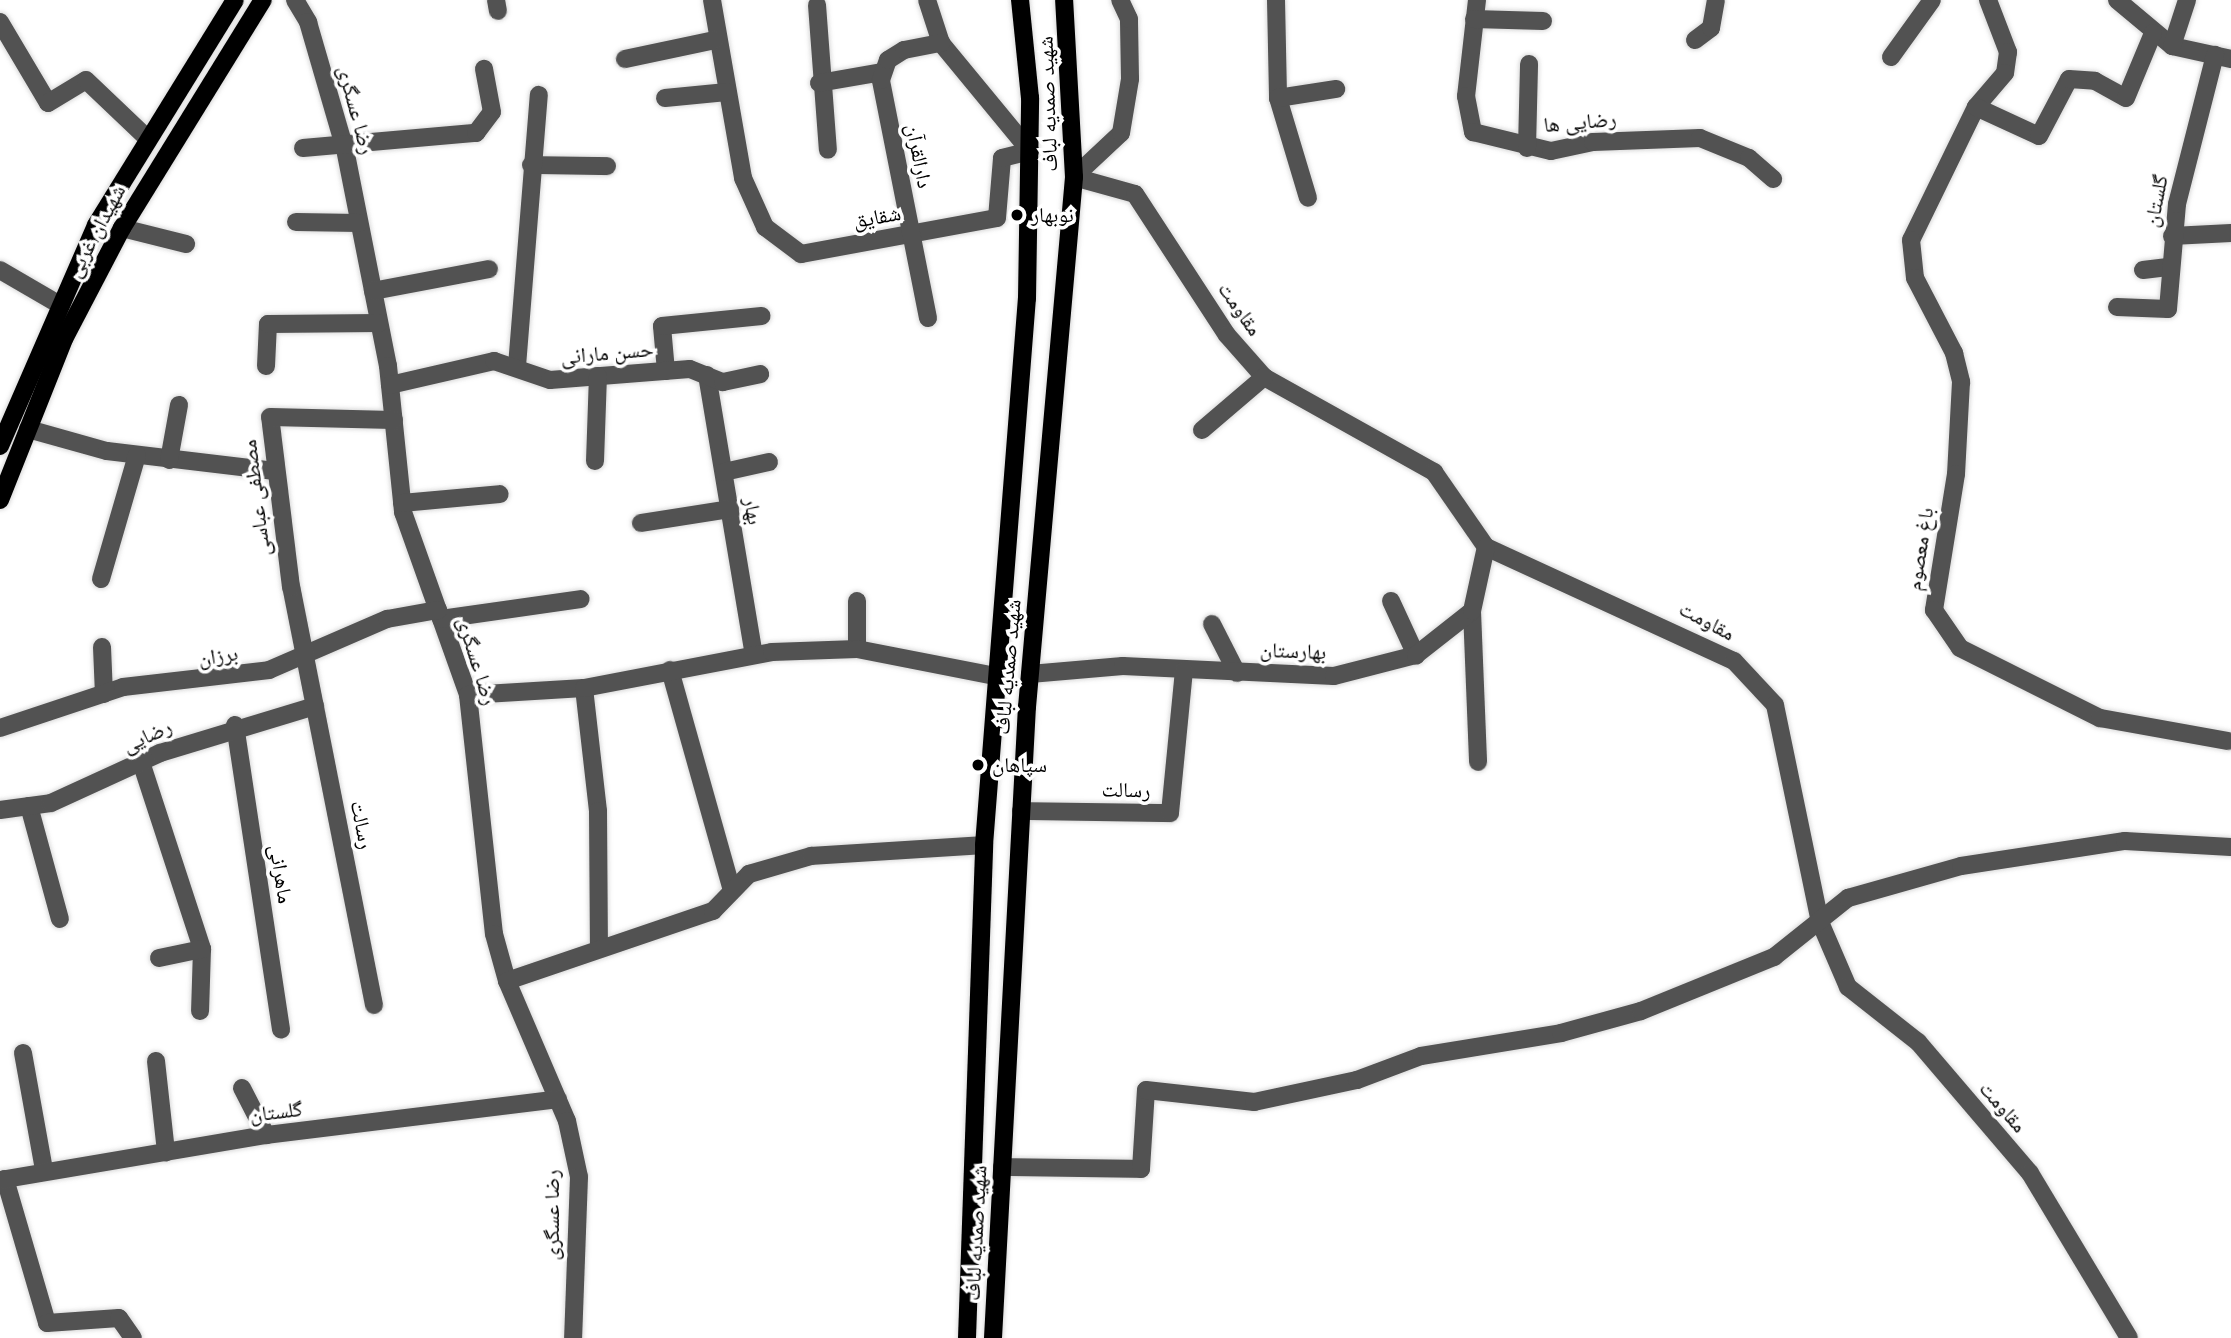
<!DOCTYPE html>
<html>
<head>
<meta charset="utf-8">
<style>
  body { margin:0 }
  #map { position:relative; width:2231px; height:1338px; overflow:hidden; background:#fff; font-family:Raleway,"Noto Naskh Arabic",sans-serif }
  div>[style] { position:absolute }
  [style*='--x'] { left:calc(var(--x)*1px); top:calc(var(--y)*1px); width:calc(var(--w)*1px); rotate:calc(var(--a)*1deg) }
  .roads { filter:drop-shadow(0 0 2px #dbdbdb) drop-shadow(0 0 2px #dbdbdb) }
  .minor>* { height:18px; margin:-9px; padding:0 9px; transform-origin:9px; border-radius:9px; background:#525252 }
  .major>* { height:18px; margin:-9px; padding:0 9px; transform-origin:9px; border-radius:9px; background:#000 }
  .dots>* { width:19px; height:19px; translate:-50% -50%; box-sizing:border-box; border:4px solid #fff; border-radius:50% }
  span { translate:-50% -50%; white-space:nowrap; text-align:center; line-height:1.15; -webkit-text-stroke:7px #fff; paint-order:stroke }
  .street-label { font-size:21px; color:#000 }
  .poi-label { font-size:21px; color:#000 }
  .left { translate:0 -50%; text-align:left }
</style>
</head>
<body>
<div id="map">
  <div class="roads">
    <div class="minor">
      <div style="--x:295;--y:0;--w:26;--a:59"></div>
      <div style="--x:308;--y:22;--w:132;--a:73.8"></div>
      <div style="--x:345;--y:149;--w:221;--a:78.8"></div>
      <div style="--x:388;--y:366;--w:147;--a:84.1"></div>
      <div style="--x:403;--y:512;--w:194;--a:70.4"></div>
      <div style="--x:468;--y:695;--w:240;--a:83.8"></div>
      <div style="--x:494;--y:934;--w:49;--a:74.5"></div>
      <div style="--x:507;--y:981;--w:152;--a:66.8"></div>
      <div style="--x:567;--y:1121;--w:57;--a:77.9"></div>
      <div style="--x:579;--y:1177;--w:161;--a:92.1"></div>
      <div style="--x:496;--y:0;--w:11;--a:80"></div>
      <div style="--x:712;--y:0;--w:181;--a:80.1"></div>
      <div style="--x:743;--y:178;--w:54;--a:65.8"></div>
      <div style="--x:765;--y:227;--w:45;--a:36.9"></div>
      <div style="--x:801;--y:254;--w:199;--a:-10.4"></div>
      <div style="--x:997;--y:218;--w:60;--a:-85.2"></div>
      <div style="--x:1002;--y:158;--w:29;--a:-14"></div>
      <div style="--x:1030;--y:151;--w:140;--a:-129.5"></div>
      <div style="--x:941;--y:43;--w:45;--a:-108"></div>
      <div style="--x:1276;--y:0;--w:98;--a:88.8"></div>
      <div style="--x:1278;--y:98;--w:104;--a:73.3"></div>
      <div style="--x:1477;--y:0;--w:97;--a:96.5"></div>
      <div style="--x:1466;--y:96;--w:37;--a:79"></div>
      <div style="--x:1473;--y:132;--w:80;--a:13.7"></div>
      <div style="--x:1551;--y:151;--w:43;--a:-12.1"></div>
      <div style="--x:1593;--y:142;--w:107;--a:-2.1"></div>
      <div style="--x:1700;--y:138;--w:53;--a:22.2"></div>
      <div style="--x:1749;--y:158;--w:32;--a:41"></div>
      <div style="--x:1988;--y:0;--w:56;--a:69"></div>
      <div style="--x:2008;--y:52;--w:21;--a:98"></div>
      <div style="--x:2005;--y:73;--w:45;--a:130.5"></div>
      <div style="--x:1976;--y:107;--w:148;--a:116"></div>
      <div style="--x:1911;--y:240;--w:38;--a:84"></div>
      <div style="--x:1915;--y:278;--w:85;--a:62.5"></div>
      <div style="--x:1954;--y:353;--w:30;--a:76"></div>
      <div style="--x:1961;--y:382;--w:92;--a:93.1"></div>
      <div style="--x:1956;--y:474;--w:138;--a:99.2"></div>
      <div style="--x:1934;--y:610;--w:46;--a:55.6"></div>
      <div style="--x:1960;--y:648;--w:157;--a:26.6"></div>
      <div style="--x:2100;--y:718;--w:130;--a:10.2"></div>
      <div style="--x:2117;--y:0;--w:72;--a:39.9"></div>
      <div style="--x:2172;--y:46;--w:60;--a:12.4"></div>
      <div style="--x:817;--y:5;--w:145;--a:85.7"></div>
      <div style="--x:1474;--y:19;--w:69;--a:1.7"></div>
      <div style="--x:0;--y:22;--w:94;--a:59.3"></div>
      <div style="--x:48;--y:103;--w:44;--a:-31.2"></div>
      <div style="--x:86;--y:80;--w:86;--a:43.6"></div>
      <div style="--x:1695;--y:40;--w:20;--a:-37"></div>
      <div style="--x:1711;--y:28;--w:28;--a:-80"></div>
      <div style="--x:2172;--y:46;--w:48;--a:-71.9"></div>
      <div style="--x:1891;--y:57;--w:70;--a:-54.3"></div>
      <div style="--x:625;--y:59;--w:92;--a:-11.9"></div>
      <div style="--x:819;--y:83;--w:65;--a:-9.8"></div>
      <div style="--x:665;--y:98;--w:62;--a:-5.5"></div>
      <div style="--x:1278;--y:98;--w:59;--a:-8.8"></div>
      <div style="--x:1976;--y:107;--w:69;--a:24.7"></div>
      <div style="--x:2039;--y:136;--w:64;--a:-62.2"></div>
      <div style="--x:2069;--y:79;--w:26;--a:4"></div>
      <div style="--x:2095;--y:81;--w:35;--a:29"></div>
      <div style="--x:2126;--y:98;--w:70;--a:-67.4"></div>
      <div style="--x:303;--y:148;--w:174;--a:-5"></div>
      <div style="--x:476;--y:133;--w:26;--a:-53"></div>
      <div style="--x:492;--y:112;--w:44;--a:-100.5"></div>
      <div style="--x:1527;--y:148;--w:84;--a:-88.6"></div>
      <div style="--x:531;--y:165;--w:76;--a:0.8"></div>
      <div style="--x:1074;--y:177;--w:63;--a:15.6"></div>
      <div style="--x:1135;--y:194;--w:168;--a:56.9"></div>
      <div style="--x:1227;--y:335;--w:56;--a:48.6"></div>
      <div style="--x:1264;--y:377;--w:195;--a:29.2"></div>
      <div style="--x:1434;--y:472;--w:91;--a:55.3"></div>
      <div style="--x:1486;--y:547;--w:273;--a:24.7"></div>
      <div style="--x:1734;--y:661;--w:60;--a:47"></div>
      <div style="--x:1775;--y:705;--w:222;--a:78.3"></div>
      <div style="--x:1820;--y:922;--w:71;--a:66.7"></div>
      <div style="--x:1848;--y:987;--w:89;--a:38.2"></div>
      <div style="--x:1918;--y:1042;--w:172;--a:49.5"></div>
      <div style="--x:2030;--y:1173;--w:192;--a:59"></div>
      <div style="--x:1074;--y:177;--w:64;--a:-43.1"></div>
      <div style="--x:1121;--y:133;--w:55;--a:-80.5"></div>
      <div style="--x:1130;--y:79;--w:60;--a:-91"></div>
      <div style="--x:1129;--y:19;--w:21;--a:-115"></div>
      <div style="--x:296;--y:222;--w:63;--a:0.9"></div>
      <div style="--x:122;--y:228;--w:66;--a:14"></div>
      <div style="--x:2172;--y:236;--w:59;--a:-2.9"></div>
      <div style="--x:0;--y:270;--w:69;--a:30.3"></div>
      <div style="--x:2143;--y:270;--w:25;--a:-7"></div>
      <div style="--x:373;--y:291;--w:118;--a:-10.7"></div>
      <div style="--x:2117;--y:307;--w:51;--a:2.2"></div>
      <div style="--x:2168;--y:309;--w:105;--a:-85.1"></div>
      <div style="--x:2177;--y:204;--w:154;--a:-75.7"></div>
      <div style="--x:928;--y:318;--w:243;--a:-101.2"></div>
      <div style="--x:881;--y:80;--w:21;--a:-71"></div>
      <div style="--x:888;--y:60;--w:19;--a:-32"></div>
      <div style="--x:904;--y:50;--w:38;--a:-11"></div>
      <div style="--x:266;--y:366;--w:42;--a:-87.3"></div>
      <div style="--x:268;--y:324;--w:111;--a:-0.5"></div>
      <div style="--x:517;--y:366;--w:272;--a:-85.4"></div>
      <div style="--x:666;--y:371;--w:45;--a:-95.1"></div>
      <div style="--x:662;--y:326;--w:100;--a:-5.7"></div>
      <div style="--x:707;--y:375;--w:284;--a:80.5"></div>
      <div style="--x:390;--y:385;--w:107;--a:-13"></div>
      <div style="--x:494;--y:361;--w:59;--a:18.7"></div>
      <div style="--x:550;--y:380;--w:140;--a:-4.5"></div>
      <div style="--x:690;--y:369;--w:35;--a:22"></div>
      <div style="--x:723;--y:382;--w:38;--a:-12"></div>
      <div style="--x:28;--y:429;--w:82;--a:15.6"></div>
      <div style="--x:107;--y:451;--w:169;--a:6.8"></div>
      <div style="--x:1202;--y:430;--w:82;--a:-40.5"></div>
      <div style="--x:169;--y:460;--w:56;--a:-79.7"></div>
      <div style="--x:595;--y:461;--w:85;--a:-88"></div>
      <div style="--x:724;--y:472;--w:46;--a:-12.5"></div>
      <div style="--x:402;--y:503;--w:98;--a:-5.2"></div>
      <div style="--x:641;--y:523;--w:90;--a:-8.9"></div>
      <div style="--x:101;--y:579;--w:129;--a:-73.8"></div>
      <div style="--x:1391;--y:601;--w:60;--a:65.2"></div>
      <div style="--x:1472;--y:611;--w:151;--a:87.7"></div>
      <div style="--x:441;--y:619;--w:141;--a:-8.1"></div>
      <div style="--x:1212;--y:624;--w:55;--a:63"></div>
      <div style="--x:102;--y:647;--w:47;--a:87.6"></div>
      <div style="--x:857;--y:649;--w:48;--a:-90"></div>
      <div style="--x:670;--y:670;--w:229;--a:74.3"></div>
      <div style="--x:1030;--y:674;--w:93;--a:-4.9"></div>
      <div style="--x:1123;--y:666;--w:211;--a:2.7"></div>
      <div style="--x:1334;--y:676;--w:85;--a:-14.4"></div>
      <div style="--x:1416;--y:655;--w:71;--a:-38.2"></div>
      <div style="--x:1472;--y:611;--w:66;--a:-77.7"></div>
      <div style="--x:584;--y:688;--w:124;--a:83.5"></div>
      <div style="--x:598;--y:811;--w:136;--a:89.6"></div>
      <div style="--x:468;--y:695;--w:116;--a:-3.5"></div>
      <div style="--x:584;--y:688;--w:191;--a:-10.8"></div>
      <div style="--x:772;--y:652;--w:85;--a:-2"></div>
      <div style="--x:857;--y:649;--w:140;--a:11.1"></div>
      <div style="--x:235;--y:725;--w:308;--a:81.4"></div>
      <div style="--x:0;--y:728;--w:130;--a:-18.4"></div>
      <div style="--x:123;--y:687;--w:147;--a:-6.6"></div>
      <div style="--x:269;--y:670;--w:129;--a:-23.4"></div>
      <div style="--x:387;--y:619;--w:52;--a:-10"></div>
      <div style="--x:141;--y:762;--w:197;--a:71.9"></div>
      <div style="--x:202;--y:949;--w:62;--a:91.8"></div>
      <div style="--x:29;--y:806;--w:117;--a:74.7"></div>
      <div style="--x:0;--y:810;--w:51;--a:-7.8"></div>
      <div style="--x:51;--y:803;--w:120;--a:-24.6"></div>
      <div style="--x:160;--y:753;--w:162;--a:-16.9"></div>
      <div style="--x:1021;--y:811;--w:149;--a:0.8"></div>
      <div style="--x:1170;--y:813;--w:143;--a:-84.4"></div>
      <div style="--x:159;--y:958;--w:44;--a:-11.8"></div>
      <div style="--x:507;--y:981;--w:218;--a:-18.8"></div>
      <div style="--x:713;--y:911;--w:52;--a:-45.8"></div>
      <div style="--x:749;--y:874;--w:65;--a:-16.2"></div>
      <div style="--x:811;--y:856;--w:173;--a:-3.6"></div>
      <div style="--x:374;--y:1005;--w:426;--a:-101.2"></div>
      <div style="--x:291;--y:587;--w:171;--a:-97"></div>
      <div style="--x:270;--y:417;--w:124;--a:1.4"></div>
      <div style="--x:23;--y:1053;--w:119;--a:79.8"></div>
      <div style="--x:156;--y:1061;--w:92;--a:83.7"></div>
      <div style="--x:242;--y:1088;--w:53;--a:62.9"></div>
      <div style="--x:1002;--y:1167;--w:139;--a:0.8"></div>
      <div style="--x:1141;--y:1169;--w:79;--a:-86.4"></div>
      <div style="--x:1146;--y:1090;--w:109;--a:6.3"></div>
      <div style="--x:1254;--y:1102;--w:105;--a:-12.1"></div>
      <div style="--x:1357;--y:1080;--w:68;--a:-20.6"></div>
      <div style="--x:1421;--y:1056;--w:142;--a:-9.3"></div>
      <div style="--x:1561;--y:1033;--w:83;--a:-15.4"></div>
      <div style="--x:1641;--y:1011;--w:144;--a:-22.1"></div>
      <div style="--x:1774;--y:957;--w:95;--a:-38.6"></div>
      <div style="--x:1848;--y:898;--w:117;--a:-15.8"></div>
      <div style="--x:1961;--y:866;--w:166;--a:-8.7"></div>
      <div style="--x:2125;--y:841;--w:106;--a:3.2"></div>
      <div style="--x:5;--y:1179;--w:150;--a:73.7"></div>
      <div style="--x:47;--y:1323;--w:72;--a:-4"></div>
      <div style="--x:119;--y:1318;--w:24;--a:55"></div>
      <div style="--x:0;--y:1180;--w:270;--a:-9.6"></div>
      <div style="--x:266;--y:1135;--w:294;--a:-7"></div>
    </div>
    <div class="major">
      <div style="--x:0;--y:446;--w:241;--a:-66.5"></div>
      <div style="--x:96;--y:225;--w:264;--a:-58.3"></div>
      <div style="--x:0;--y:500;--w:175;--a:-68.3"></div>
      <div style="--x:65;--y:337;--w:123;--a:-62.4"></div>
      <div style="--x:122;--y:228;--w:268;--a:-58.3"></div>
      <div style="--x:967;--y:1338;--w:493;--a:-88"></div>
      <div style="--x:984;--y:845;--w:549;--a:-85.51"></div>
      <div style="--x:1027;--y:298;--w:200;--a:-89.1"></div>
      <div style="--x:1030;--y:98;--w:99;--a:-95.8"></div>
      <div style="--x:993;--y:1338;--w:632;--a:-86.92"></div>
      <div style="--x:1027;--y:707;--w:532;--a:-84.93"></div>
      <div style="--x:1074;--y:177;--w:177;--a:-93.2"></div>
    </div>
  </div>
  <div class="dots">
    <div style="left:1017px;top:215px;background:#000"></div>
    <div style="left:978px;top:765px;background:#000"></div>
  </div>
  <div class="street-label">
    <span style="left:1048px;top:104px;rotate:-92deg">شهید صمدیه لباف</span>
    <span style="left:356px;top:110px;rotate:75deg">رضا عسگری</span>
    <span style="left:1580px;top:122px;rotate:-5deg">رضایی ها</span>
    <span style="left:919px;top:156px;rotate:79deg">دارالقرآن</span>
    <span style="left:2156px;top:201px;rotate:-79deg">گلستان</span>
    <span style="left:877px;top:217px;rotate:-10deg">شقایق</span>
    <span style="left:96px;top:231px;rotate:-62deg">شهیدان غربی</span>
    <span style="left:1240px;top:309px;rotate:55deg">مقاومت</span>
    <span style="left:607px;top:353px;rotate:-5deg">حسن مارانی</span>
    <span style="left:256px;top:498px;rotate:-97deg">مصطفی عباسی</span>
    <span style="left:753px;top:511px;rotate:80deg">بهار</span>
    <span style="left:1920px;top:549px;rotate:-81deg">باغ معصوم</span>
    <span style="left:1707px;top:621px;rotate:28deg">مقاومت</span>
    <span style="left:1293px;top:651px;rotate:2deg">بهارستان</span>
    <span style="left:218px;top:656px;rotate:-9deg">برزان</span>
    <span style="left:477px;top:661px;rotate:73deg">رضا عسگری</span>
    <span style="left:1008px;top:667px;rotate:-85deg">شهید صمدیه لباف</span>
    <span style="left:147px;top:736px;rotate:-24deg">رضایی</span>
    <span style="left:1126px;top:790px;rotate:1deg">رسالت</span>
    <span style="left:362px;top:825px;rotate:79deg">رسالت</span>
    <span style="left:281px;top:874px;rotate:81deg">ماهرانی</span>
    <span style="left:2003px;top:1107px;rotate:49deg">مقاومت</span>
    <span style="left:276px;top:1112px;rotate:-7deg">گلستان</span>
    <span style="left:552px;top:1215px;rotate:-90deg">رضا عسگری</span>
    <span style="left:976px;top:1233px;rotate:-87deg">شهید صمدیه لباف</span>
  </div>
  <div class="poi-label">
    <span class="left" style="left:1031px;top:215px">نوبهار</span>
    <span class="left" style="left:992px;top:765px">سپاهان</span>
  </div>
</div>
</body>
</html>
